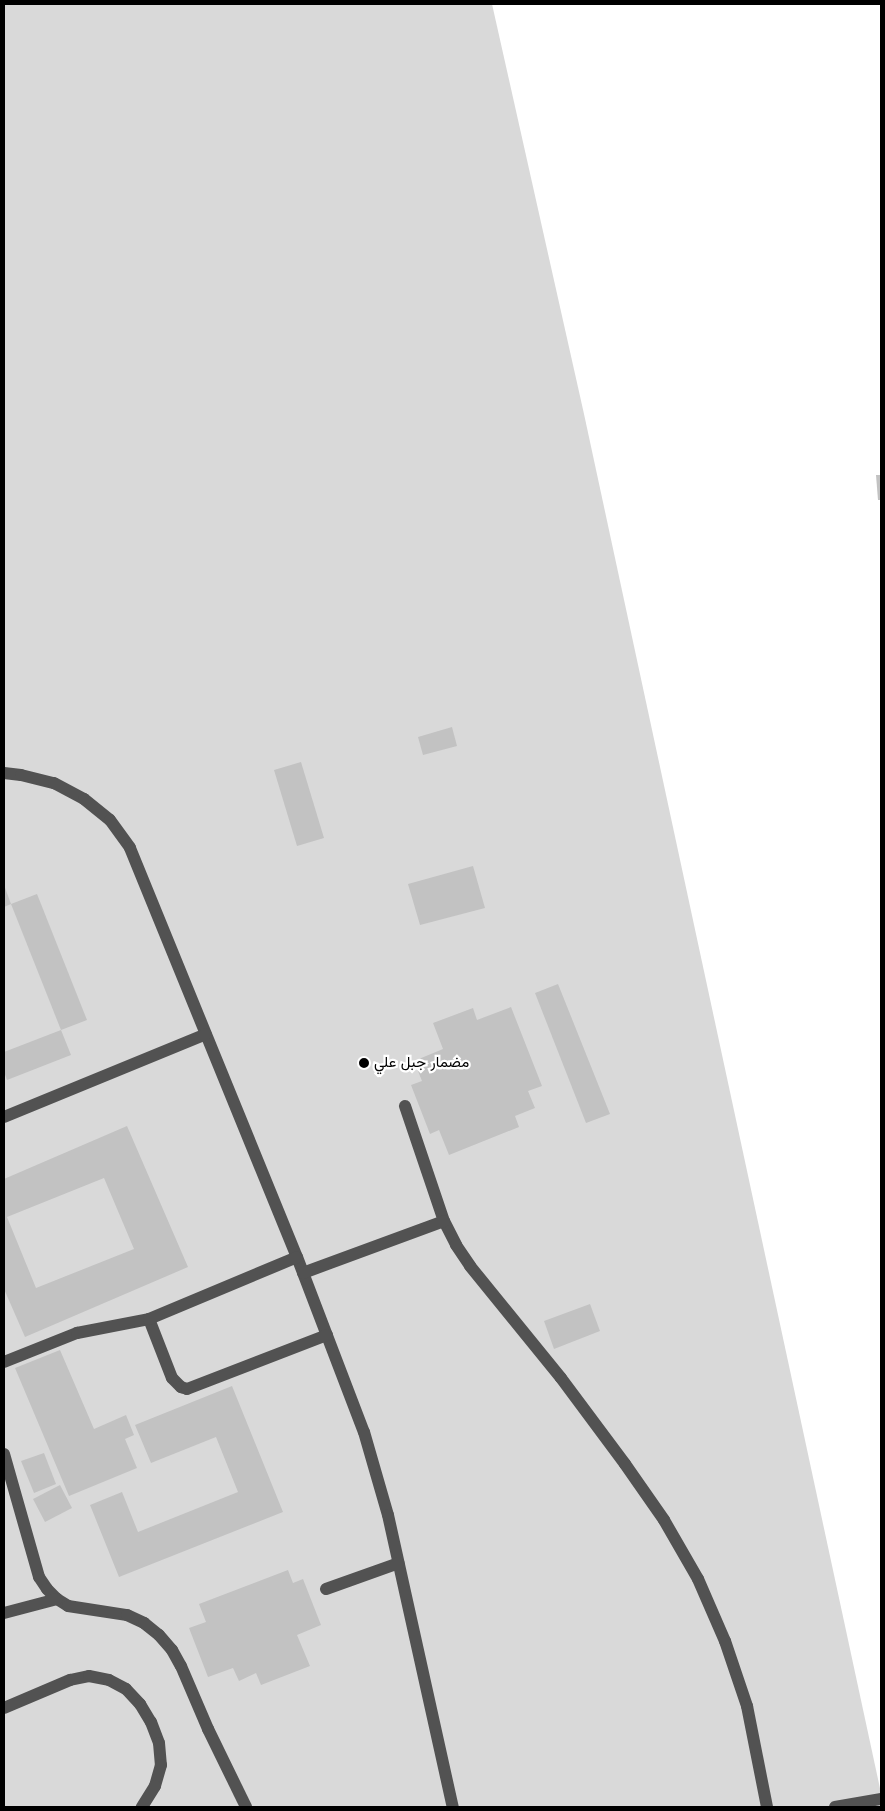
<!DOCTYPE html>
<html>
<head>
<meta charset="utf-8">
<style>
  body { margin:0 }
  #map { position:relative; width:885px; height:1811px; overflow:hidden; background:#fff; font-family:Jost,Vazirmatn,sans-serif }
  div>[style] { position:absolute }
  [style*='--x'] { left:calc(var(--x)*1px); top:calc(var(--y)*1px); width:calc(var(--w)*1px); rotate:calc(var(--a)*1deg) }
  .green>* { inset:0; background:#d9d9d9 }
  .building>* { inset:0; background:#c2c2c2 }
  .minor>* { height:12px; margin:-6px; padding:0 6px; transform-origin:6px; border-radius:6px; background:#525252 }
  .dots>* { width:14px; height:14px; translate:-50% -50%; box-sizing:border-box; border:2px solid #fff; border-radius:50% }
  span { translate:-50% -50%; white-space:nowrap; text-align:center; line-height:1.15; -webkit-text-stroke:4.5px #fff; paint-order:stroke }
  .poi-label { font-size:15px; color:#000 }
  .left { translate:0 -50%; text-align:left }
  .frame { position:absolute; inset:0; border:5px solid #000; pointer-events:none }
</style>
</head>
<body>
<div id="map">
  <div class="green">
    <div style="clip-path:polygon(4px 4px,492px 4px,584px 414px,881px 1793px,881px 1807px,4px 1807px)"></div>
  </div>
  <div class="building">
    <div style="clip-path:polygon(876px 475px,881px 475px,881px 500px,878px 500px)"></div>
    <div style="clip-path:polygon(452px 727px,457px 746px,423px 755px,418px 737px)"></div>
    <div style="clip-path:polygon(301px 762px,324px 838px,297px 846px,274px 770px)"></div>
    <div style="clip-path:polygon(473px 866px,485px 908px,420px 925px,408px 884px)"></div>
    <div style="clip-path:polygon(4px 885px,11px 904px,4px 907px)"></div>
    <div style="clip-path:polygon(37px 894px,87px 1020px,61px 1030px,11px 904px)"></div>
    <div style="clip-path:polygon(558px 984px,610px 1114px,586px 1123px,535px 993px)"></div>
    <div style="clip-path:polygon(511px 1007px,542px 1086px,528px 1091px,535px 1108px,515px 1116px,519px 1127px,449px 1155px,439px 1130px,430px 1134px,411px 1085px,422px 1081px,414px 1061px,443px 1049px,433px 1023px,473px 1008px,477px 1020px)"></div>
    <div style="clip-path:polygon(61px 1030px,71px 1055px,7px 1080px,4px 1072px,4px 1052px)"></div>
    <div style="clip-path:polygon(evenodd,127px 1126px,188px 1267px,25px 1337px,4px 1289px,4px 1179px,127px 1126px,104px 1178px,134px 1249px,36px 1288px,7px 1217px,104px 1178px)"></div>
    <div style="clip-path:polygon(590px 1304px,600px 1331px,554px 1349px,544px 1321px)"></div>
    <div style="clip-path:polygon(60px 1350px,94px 1429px,126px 1415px,134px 1435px,125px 1439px,137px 1468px,69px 1496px,15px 1368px)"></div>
    <div style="clip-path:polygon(232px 1386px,283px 1512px,119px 1577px,90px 1505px,122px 1492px,138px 1532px,238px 1492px,216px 1437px,151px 1463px,135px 1425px)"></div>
    <div style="clip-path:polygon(44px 1453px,56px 1484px,34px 1493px,21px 1461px)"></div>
    <div style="clip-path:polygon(60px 1485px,72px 1508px,45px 1522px,33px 1499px)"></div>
    <div style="clip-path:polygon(288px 1570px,293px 1583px,303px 1579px,321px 1625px,297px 1635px,310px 1666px,261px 1685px,256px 1673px,239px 1681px,233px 1668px,208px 1677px,189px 1628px,206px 1622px,199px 1604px)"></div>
  </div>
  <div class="minor">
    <div style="--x:4;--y:773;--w:17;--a:7"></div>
    <div style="--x:21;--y:775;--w:34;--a:14"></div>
    <div style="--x:54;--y:783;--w:34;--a:28"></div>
    <div style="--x:84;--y:799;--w:33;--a:39"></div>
    <div style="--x:110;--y:820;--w:34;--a:54"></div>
    <div style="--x:130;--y:848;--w:442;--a:67.8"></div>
    <div style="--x:297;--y:1257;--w:187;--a:69.1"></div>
    <div style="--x:364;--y:1432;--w:86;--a:73.9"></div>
    <div style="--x:388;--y:1515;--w:299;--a:77.5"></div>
    <div style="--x:405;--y:1106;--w:121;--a:71.3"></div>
    <div style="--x:444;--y:1221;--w:27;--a:63"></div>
    <div style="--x:456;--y:1245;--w:25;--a:56"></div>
    <div style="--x:470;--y:1266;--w:144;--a:50.9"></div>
    <div style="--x:561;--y:1378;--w:107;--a:53.3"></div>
    <div style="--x:625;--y:1464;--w:68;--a:55.1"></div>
    <div style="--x:664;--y:1520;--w:68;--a:60"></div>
    <div style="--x:698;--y:1579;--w:68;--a:66.5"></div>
    <div style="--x:725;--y:1641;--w:69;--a:71.3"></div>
    <div style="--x:747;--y:1706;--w:103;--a:78.8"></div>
    <div style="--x:4;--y:1117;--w:218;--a:-22.3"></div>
    <div style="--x:303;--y:1273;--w:150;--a:-20.2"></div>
    <div style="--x:149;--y:1319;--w:63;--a:68.7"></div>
    <div style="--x:172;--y:1378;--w:13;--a:45"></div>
    <div style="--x:181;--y:1387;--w:6;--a:18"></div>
    <div style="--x:187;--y:1389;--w:150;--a:-21.1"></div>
    <div style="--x:4;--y:1362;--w:79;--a:-21.7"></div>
    <div style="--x:77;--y:1333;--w:73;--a:-11"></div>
    <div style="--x:149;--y:1319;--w:160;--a:-22.7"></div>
    <div style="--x:4;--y:1454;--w:128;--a:74.1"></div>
    <div style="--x:39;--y:1577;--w:14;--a:56"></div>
    <div style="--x:47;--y:1589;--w:14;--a:45"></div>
    <div style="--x:57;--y:1599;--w:13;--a:32"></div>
    <div style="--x:68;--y:1606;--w:60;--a:8.7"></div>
    <div style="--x:127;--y:1615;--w:19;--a:25"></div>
    <div style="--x:144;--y:1623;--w:19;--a:39"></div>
    <div style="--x:159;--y:1635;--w:20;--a:49"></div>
    <div style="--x:172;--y:1650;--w:18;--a:61"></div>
    <div style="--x:181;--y:1666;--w:69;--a:66.8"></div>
    <div style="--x:208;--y:1729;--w:87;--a:64"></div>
    <div style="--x:326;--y:1589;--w:77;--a:-19.6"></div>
    <div style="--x:4;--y:1613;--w:55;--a:-14.8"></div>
    <div style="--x:4;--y:1708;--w:72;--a:-23"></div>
    <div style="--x:70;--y:1680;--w:19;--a:-12"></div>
    <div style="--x:89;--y:1676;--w:20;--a:11"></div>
    <div style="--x:109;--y:1680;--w:19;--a:28"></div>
    <div style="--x:126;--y:1689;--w:21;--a:47"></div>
    <div style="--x:140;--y:1704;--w:21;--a:59"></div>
    <div style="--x:151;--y:1722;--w:22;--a:69"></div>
    <div style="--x:159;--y:1743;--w:22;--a:85"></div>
    <div style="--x:161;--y:1765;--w:22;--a:106"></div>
    <div style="--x:155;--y:1786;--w:25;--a:122"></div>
    <div style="--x:835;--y:1807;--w:47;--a:-9.9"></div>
  </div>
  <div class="dots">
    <div style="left:364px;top:1063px;background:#000"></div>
  </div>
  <div class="poi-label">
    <span class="left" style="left:374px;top:1063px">مضمار جبل علي</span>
  </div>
  <div class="frame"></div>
</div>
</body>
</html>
